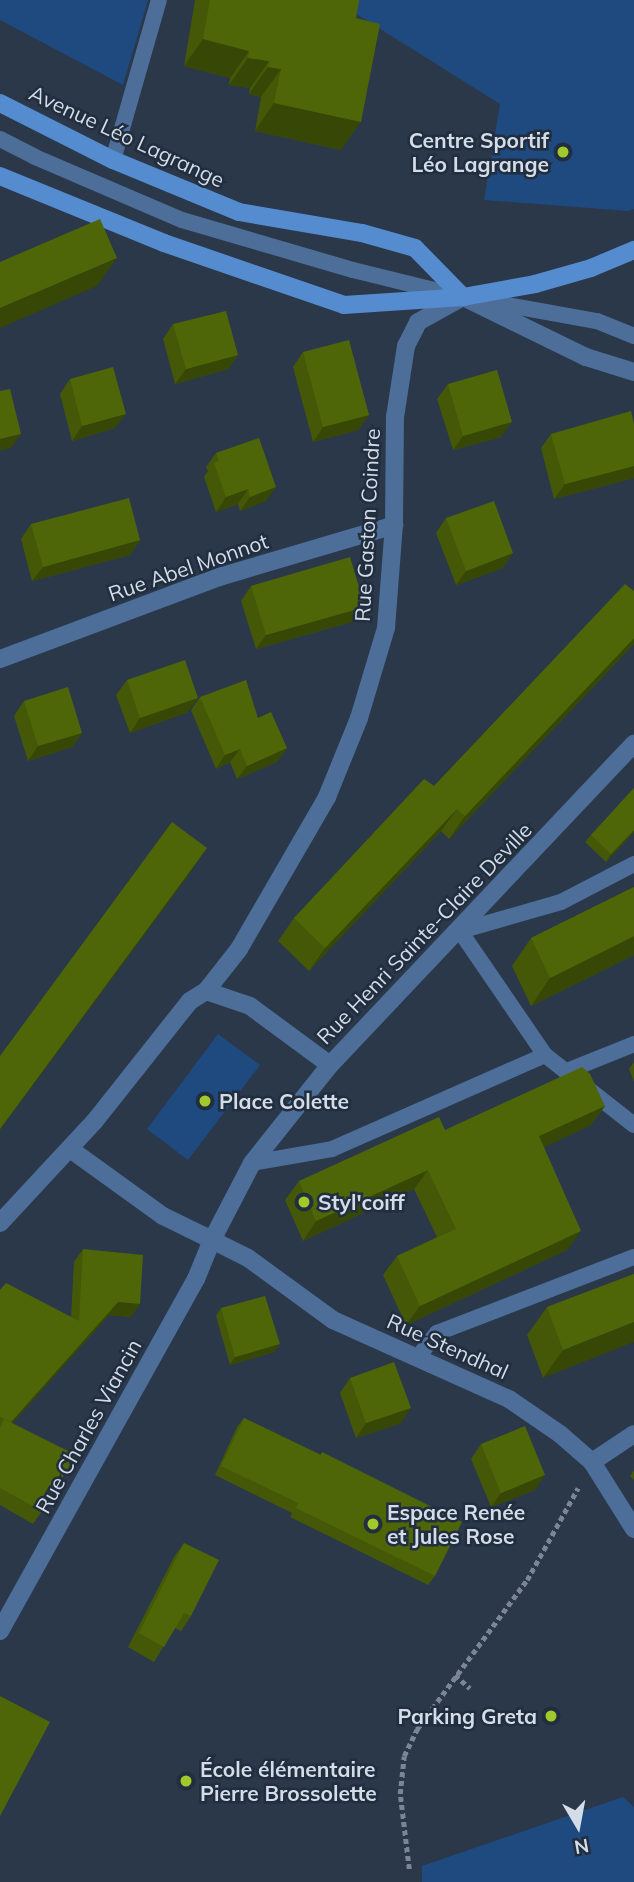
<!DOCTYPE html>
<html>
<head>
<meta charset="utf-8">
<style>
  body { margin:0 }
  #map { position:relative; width:634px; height:1882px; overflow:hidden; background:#2a3849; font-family:Mulish,sans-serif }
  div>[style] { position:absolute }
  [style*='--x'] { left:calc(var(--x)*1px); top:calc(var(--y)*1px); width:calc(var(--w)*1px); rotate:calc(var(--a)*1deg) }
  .green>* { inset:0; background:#1f4a7f }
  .path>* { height:4.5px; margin-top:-2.25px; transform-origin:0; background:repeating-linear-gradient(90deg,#7a8694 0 5px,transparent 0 8.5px) }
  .lane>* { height:16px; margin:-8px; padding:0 8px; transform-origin:8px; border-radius:8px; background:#4c6e99 }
  .street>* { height:18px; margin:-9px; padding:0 9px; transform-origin:9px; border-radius:9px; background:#4c6e99 }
  .secondary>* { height:18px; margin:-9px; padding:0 9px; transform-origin:9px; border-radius:9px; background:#558bcf }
  .wall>* { inset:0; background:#445807 }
  .shaded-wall>* { inset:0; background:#374706 }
  .building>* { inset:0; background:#4f6608 }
  .dots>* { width:19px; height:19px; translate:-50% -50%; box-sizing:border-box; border:4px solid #212e3f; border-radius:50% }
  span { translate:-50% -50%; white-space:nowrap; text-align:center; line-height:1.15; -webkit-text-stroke:5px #212e3f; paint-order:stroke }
  .street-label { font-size:21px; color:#d3dce7 }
  .poi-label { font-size:21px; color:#d3dce7; font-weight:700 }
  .right { translate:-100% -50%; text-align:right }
  .left { translate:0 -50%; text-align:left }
  .north { position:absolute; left:543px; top:1791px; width:70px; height:70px; -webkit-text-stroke:5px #212e3f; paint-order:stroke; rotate:170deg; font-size:19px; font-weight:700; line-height:28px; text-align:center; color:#d3dce7 }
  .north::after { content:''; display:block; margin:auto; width:24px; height:32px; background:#d3dce7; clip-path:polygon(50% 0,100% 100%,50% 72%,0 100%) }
</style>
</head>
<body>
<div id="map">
  <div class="green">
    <div style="clip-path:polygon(0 0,148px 0,123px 85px,0 20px)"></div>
    <div style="clip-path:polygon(334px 0,634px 0,634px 209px,628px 211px,484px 200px,500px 104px)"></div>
    <div style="clip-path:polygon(218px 1034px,260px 1065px,188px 1160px,147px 1129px)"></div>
    <div style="clip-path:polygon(623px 1797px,634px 1807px,634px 1882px,422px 1882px,422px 1866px)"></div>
  </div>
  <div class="path">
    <div style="--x:455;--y:1675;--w:20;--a:41"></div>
    <div style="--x:409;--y:1869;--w:76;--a:-96.8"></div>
    <div style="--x:400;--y:1794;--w:38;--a:-84"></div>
    <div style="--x:404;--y:1756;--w:30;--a:-64"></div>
    <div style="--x:417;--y:1729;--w:185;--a:-53.6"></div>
    <div style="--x:527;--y:1580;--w:105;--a:-61"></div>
  </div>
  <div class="lane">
    <div style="--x:0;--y:139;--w:39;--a:27"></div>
    <div style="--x:35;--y:157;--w:160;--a:23.2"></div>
    <div style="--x:182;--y:220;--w:178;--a:16.3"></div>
    <div style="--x:353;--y:270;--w:113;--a:13.8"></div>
    <div style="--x:463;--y:297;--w:136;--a:10.2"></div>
    <div style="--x:597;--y:321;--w:40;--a:22"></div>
    <div style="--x:113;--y:160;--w:166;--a:-74"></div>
    <div style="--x:634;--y:864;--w:82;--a:152.5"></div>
    <div style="--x:561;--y:902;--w:105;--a:164"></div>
    <div style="--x:460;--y:931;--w:150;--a:55.6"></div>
    <div style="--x:545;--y:1055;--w:113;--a:38.2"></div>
    <div style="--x:567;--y:1071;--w:72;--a:-21.9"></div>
    <div style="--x:252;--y:1163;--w:81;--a:-9.9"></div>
    <div style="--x:332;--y:1149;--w:233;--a:-23.8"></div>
    <div style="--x:418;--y:1357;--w:31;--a:-52"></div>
    <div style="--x:437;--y:1333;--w:211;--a:-21.1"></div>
  </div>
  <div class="street">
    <div style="--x:0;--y:659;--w:234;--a:-20.5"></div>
    <div style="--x:219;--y:577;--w:183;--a:-16.5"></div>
    <div style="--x:206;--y:991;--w:46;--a:18.8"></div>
    <div style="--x:250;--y:1006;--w:99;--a:36.4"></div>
    <div style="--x:70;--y:1149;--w:115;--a:35.8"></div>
    <div style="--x:163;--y:1216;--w:55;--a:26.1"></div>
    <div style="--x:212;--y:1240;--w:87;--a:-62.5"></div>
    <div style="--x:252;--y:1163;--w:125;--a:-51.5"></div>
    <div style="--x:330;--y:1065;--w:442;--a:-46.6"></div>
    <div style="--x:0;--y:1223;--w:138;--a:-47.1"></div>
    <div style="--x:94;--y:1122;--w:154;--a:-51.6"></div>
    <div style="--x:190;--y:1001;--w:19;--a:-32"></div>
    <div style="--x:206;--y:991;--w:53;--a:-51.8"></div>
    <div style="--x:239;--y:949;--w:176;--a:-59.9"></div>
    <div style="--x:327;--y:797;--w:85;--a:-67.9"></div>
    <div style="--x:359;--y:718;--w:94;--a:-73.3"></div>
    <div style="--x:386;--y:628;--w:103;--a:-85.6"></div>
    <div style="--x:394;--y:525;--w:108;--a:-89.5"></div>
    <div style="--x:395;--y:417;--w:72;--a:-81.2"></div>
    <div style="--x:406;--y:346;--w:27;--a:-63"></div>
    <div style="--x:418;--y:322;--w:51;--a:-29.1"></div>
    <div style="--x:463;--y:297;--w:137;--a:26"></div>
    <div style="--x:586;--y:357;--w:50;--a:17.4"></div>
    <div style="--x:592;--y:1462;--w:50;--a:-33.7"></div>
    <div style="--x:0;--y:1631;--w:403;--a:-60.9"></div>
    <div style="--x:196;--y:1279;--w:42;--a:-67.7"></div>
    <div style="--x:212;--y:1240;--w:40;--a:26.6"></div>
    <div style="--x:248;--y:1258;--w:105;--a:36.1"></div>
    <div style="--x:333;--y:1320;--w:193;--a:24.2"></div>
    <div style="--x:509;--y:1399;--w:62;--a:34.5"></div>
    <div style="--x:560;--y:1434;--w:43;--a:41.2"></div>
    <div style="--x:592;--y:1462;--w:79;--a:57.9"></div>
  </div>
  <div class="secondary">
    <div style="--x:0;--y:103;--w:127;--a:26.8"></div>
    <div style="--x:113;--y:160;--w:136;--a:22.4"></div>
    <div style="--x:239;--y:212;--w:125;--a:9.7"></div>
    <div style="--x:362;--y:233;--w:55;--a:15.8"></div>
    <div style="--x:415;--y:248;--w:69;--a:45.6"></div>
    <div style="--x:0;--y:176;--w:177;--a:22.2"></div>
    <div style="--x:164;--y:243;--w:190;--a:19"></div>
    <div style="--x:344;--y:305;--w:119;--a:-3.8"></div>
    <div style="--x:463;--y:297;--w:73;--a:-10.2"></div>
    <div style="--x:535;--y:284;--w:58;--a:-15.9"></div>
    <div style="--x:591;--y:268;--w:47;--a:-22.7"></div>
  </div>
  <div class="wall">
    <div style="clip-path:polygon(195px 0,359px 0,356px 18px,341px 150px,255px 131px,261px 97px,249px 94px,250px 88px,229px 85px,230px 78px,184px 66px)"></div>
    <div style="clip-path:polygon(173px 324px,238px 355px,228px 369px,175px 384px,163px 339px)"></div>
    <div style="clip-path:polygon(303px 352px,369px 415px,358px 430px,313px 442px,293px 367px)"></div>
    <div style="clip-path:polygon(70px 379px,115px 428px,72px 441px,60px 394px)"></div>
    <div style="clip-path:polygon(448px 384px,501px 437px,453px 450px,437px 399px)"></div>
    <div style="clip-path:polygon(634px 424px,634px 478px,554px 499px,541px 448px,551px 434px)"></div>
    <div style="clip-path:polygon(216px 453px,266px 501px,240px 511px,238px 504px,216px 512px,204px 477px,208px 471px,206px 467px)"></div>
    <div style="clip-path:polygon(446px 518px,503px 568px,456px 585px,436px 533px)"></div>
    <div style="clip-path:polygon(31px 524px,140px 540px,130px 555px,32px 581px,21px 539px)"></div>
    <div style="clip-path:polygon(251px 586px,365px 607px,355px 621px,256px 649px,241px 601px)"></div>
    <div style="clip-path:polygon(634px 591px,634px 644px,449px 839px,441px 831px,309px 971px,278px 941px,294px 918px,434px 786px)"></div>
    <div style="clip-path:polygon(127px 680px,188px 712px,130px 733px,116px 695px)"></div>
    <div style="clip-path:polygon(200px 697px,258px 718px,287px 748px,277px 762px,237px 779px,230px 762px,216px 769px,191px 710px)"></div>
    <div style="clip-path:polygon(24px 701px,82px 733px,72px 747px,28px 761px,14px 716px)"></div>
    <div style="clip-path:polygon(634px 788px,634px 832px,606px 862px,585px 842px,591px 835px)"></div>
    <div style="clip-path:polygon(634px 887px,634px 955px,531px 1006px,512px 966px,531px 938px)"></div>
    <div style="clip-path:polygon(634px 1062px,634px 1082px,629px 1069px)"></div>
    <div style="clip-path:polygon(605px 1106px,591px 1125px,544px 1147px,567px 1250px,406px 1325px,383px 1275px,397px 1256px,437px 1237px,414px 1189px,303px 1241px,285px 1200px,299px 1181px,445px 1130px)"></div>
    <div style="clip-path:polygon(83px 1249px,131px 1317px,109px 1315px,12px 1423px,42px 1511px,33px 1524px,0 1505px,0 1290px,71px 1317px,74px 1262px)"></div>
    <div style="clip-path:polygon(634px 1274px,543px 1378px,527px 1335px,547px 1307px)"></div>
    <div style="clip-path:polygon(221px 1308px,274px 1352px,230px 1365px,216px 1316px)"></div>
    <div style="clip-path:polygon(350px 1378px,401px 1423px,356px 1438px,340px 1393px)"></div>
    <div style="clip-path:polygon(244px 1418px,320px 1455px,322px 1452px,435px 1576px,428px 1585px,290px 1517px,292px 1513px,215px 1475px,237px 1427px)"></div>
    <div style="clip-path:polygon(481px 1444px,535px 1490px,491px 1507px,471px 1459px)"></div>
    <div style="clip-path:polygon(634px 1470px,634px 1480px,630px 1476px)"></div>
    <div style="clip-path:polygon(184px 1543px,191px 1616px,181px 1631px,175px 1628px,154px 1662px,128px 1647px,174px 1557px)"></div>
  </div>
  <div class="shaded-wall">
    <div style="clip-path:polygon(203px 39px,249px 51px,230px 78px,184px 66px)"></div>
    <div style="clip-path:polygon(248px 58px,269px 61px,250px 88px,229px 85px)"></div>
    <div style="clip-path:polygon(268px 67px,281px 69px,261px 97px,249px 94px)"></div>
    <div style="clip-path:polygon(274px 103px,361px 122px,341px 150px,255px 131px)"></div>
    <div style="clip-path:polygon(117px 258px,97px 286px,0 328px,0 308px)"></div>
    <div style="clip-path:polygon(238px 355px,228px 369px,175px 384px,186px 369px)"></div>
    <div style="clip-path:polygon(126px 414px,115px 428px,72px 441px,82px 426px)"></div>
    <div style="clip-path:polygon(369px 415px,358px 430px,313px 442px,323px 427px)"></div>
    <div style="clip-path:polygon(512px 422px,501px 437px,453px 450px,463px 436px)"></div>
    <div style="clip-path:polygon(21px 434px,11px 448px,0 451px,0 439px)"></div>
    <div style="clip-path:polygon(634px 466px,634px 478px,554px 499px,565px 484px)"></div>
    <div style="clip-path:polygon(276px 487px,266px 501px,240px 511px,250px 497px)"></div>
    <div style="clip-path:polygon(248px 489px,238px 504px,216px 512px,226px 497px)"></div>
    <div style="clip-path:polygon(140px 540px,130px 555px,32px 581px,43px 567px)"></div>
    <div style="clip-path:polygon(513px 553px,503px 568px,456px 585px,466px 571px)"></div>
    <div style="clip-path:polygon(365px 607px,355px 621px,256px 649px,266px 635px)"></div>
    <div style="clip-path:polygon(634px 638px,634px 644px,449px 839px,465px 816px)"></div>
    <div style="clip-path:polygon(198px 698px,188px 712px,130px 733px,140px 718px)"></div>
    <div style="clip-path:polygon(82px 733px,72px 747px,28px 761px,38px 746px)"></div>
    <div style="clip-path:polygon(287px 748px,277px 762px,237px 779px,247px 766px)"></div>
    <div style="clip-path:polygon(240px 749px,230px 762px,216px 769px,225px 755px)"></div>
    <div style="clip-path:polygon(457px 809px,441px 831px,309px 971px,325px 948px)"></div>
    <div style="clip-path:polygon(634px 830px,634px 832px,606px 862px,611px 854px)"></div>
    <div style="clip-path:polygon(207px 848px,188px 876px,0 1130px,0 1129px)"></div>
    <div style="clip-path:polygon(634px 936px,634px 955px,531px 1006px,550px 978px)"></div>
    <div style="clip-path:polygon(605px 1106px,591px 1125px,526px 1156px,539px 1136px)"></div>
    <div style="clip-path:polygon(428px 1170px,414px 1189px,303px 1241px,316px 1221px)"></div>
    <div style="clip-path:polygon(581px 1231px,567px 1250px,406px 1325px,420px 1306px)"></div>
    <div style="clip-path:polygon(118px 1302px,140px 1304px,131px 1317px,109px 1315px,2px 1435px,11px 1422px)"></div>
    <div style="clip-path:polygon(634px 1322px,634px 1342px,543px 1378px,563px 1350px)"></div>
    <div style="clip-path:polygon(280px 1344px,274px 1352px,230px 1365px,235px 1357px)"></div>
    <div style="clip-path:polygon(411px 1408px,401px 1423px,356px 1438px,366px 1423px)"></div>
    <div style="clip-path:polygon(545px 1475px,535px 1490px,491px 1507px,501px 1493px)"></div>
  </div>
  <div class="building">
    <div style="clip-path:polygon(210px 0,359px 0,356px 18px,380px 24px,361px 122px,274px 103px,281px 69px,268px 67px,269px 61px,248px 58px,249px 51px,203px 39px)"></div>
    <div style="clip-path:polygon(100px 219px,117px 258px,0 308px,0 262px)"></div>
    <div style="clip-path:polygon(226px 311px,238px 355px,186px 369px,173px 324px)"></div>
    <div style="clip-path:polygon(349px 340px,369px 415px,323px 427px,303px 352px)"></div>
    <div style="clip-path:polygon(113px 367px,126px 414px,82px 426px,70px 379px)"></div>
    <div style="clip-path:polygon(497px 370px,512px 422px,463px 436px,448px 384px)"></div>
    <div style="clip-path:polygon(10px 389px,21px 434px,0 439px,0 391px)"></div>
    <div style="clip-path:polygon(631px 411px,634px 424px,634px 466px,565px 484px,551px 434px)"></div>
    <div style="clip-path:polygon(259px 438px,276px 487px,250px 497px,248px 489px,226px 497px,214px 463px,219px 461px,216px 453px)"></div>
    <div style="clip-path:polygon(129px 498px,140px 540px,43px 567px,31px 524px)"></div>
    <div style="clip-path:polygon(494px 501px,513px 553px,466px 571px,446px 518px)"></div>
    <div style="clip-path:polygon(350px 557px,365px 607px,266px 635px,251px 586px)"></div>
    <div style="clip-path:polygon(625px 584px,634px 591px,634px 638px,465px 816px,457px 809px,325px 948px,294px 918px,424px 779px,434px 786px)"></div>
    <div style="clip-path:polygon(185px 660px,198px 698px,140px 718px,127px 680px)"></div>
    <div style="clip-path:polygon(246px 680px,258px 718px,271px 712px,287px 748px,247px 766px,240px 749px,225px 755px,200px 697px)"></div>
    <div style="clip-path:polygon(68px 687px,82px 733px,38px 746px,24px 701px)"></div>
    <div style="clip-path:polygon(634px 788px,634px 830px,611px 854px,591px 835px)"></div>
    <div style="clip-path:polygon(172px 822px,207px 848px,0 1129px,0 1056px)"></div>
    <div style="clip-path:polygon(634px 887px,634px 936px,550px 978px,531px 938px)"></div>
    <div style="clip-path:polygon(582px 1067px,590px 1074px,605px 1106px,539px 1136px,581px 1231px,420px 1306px,397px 1256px,456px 1229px,428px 1170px,316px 1221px,299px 1181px,439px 1117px,445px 1130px)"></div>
    <div style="clip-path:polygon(83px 1249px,143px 1255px,140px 1304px,118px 1302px,11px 1422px,0 1417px,0 1290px,6px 1283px,79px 1321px)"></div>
    <div style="clip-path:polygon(634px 1274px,634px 1322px,563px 1350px,547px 1307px)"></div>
    <div style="clip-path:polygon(265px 1296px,280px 1344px,235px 1357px,221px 1308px)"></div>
    <div style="clip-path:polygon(394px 1362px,411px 1408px,366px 1423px,350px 1378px)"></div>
    <div style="clip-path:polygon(244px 1418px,321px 1455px,322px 1452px,462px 1522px,435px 1576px,296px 1508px,298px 1503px,221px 1466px)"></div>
    <div style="clip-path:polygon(4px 1419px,76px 1455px,42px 1511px,0 1488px,0 1428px)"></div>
    <div style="clip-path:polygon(525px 1426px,545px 1475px,501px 1493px,481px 1444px)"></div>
    <div style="clip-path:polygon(184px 1543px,219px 1560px,191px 1616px,184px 1613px,164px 1647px,139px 1633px)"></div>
    <div style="clip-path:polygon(0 1696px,50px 1722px,0 1816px)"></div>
  </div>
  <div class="dots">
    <div style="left:563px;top:152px;background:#a1c92b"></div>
    <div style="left:205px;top:1101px;background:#a1c92b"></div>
    <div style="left:304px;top:1202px;background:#a1c92b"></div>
    <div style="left:373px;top:1524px;background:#a1c92b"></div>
    <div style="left:551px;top:1716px;background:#a1c92b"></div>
    <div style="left:186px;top:1781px;background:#a1c92b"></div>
  </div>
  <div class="street-label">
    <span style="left:127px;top:136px;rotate:25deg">Avenue Léo Lagrange</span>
    <span style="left:367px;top:525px;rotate:-87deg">Rue Gaston Coindre</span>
    <span style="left:188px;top:567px;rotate:-19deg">Rue Abel Monnot</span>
    <span style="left:424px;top:933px;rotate:-46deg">Rue Henri Sainte-Claire Deville</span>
    <span style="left:448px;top:1346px;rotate:24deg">Rue Stendhal</span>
    <span style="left:88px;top:1426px;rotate:-61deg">Rue Charles Viancin</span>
  </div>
  <div class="poi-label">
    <span class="right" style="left:549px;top:152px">Centre Sportif<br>Léo Lagrange</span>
    <span class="left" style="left:219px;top:1101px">Place Colette</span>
    <span class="left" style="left:318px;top:1202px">Styl'coiff</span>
    <span class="left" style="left:387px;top:1524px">Espace Renée<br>et Jules Rose</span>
    <span class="right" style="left:537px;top:1716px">Parking Greta</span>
    <span class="left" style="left:200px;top:1781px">École élémentaire<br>Pierre Brossolette</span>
  </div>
  <div class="north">N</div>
</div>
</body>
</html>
